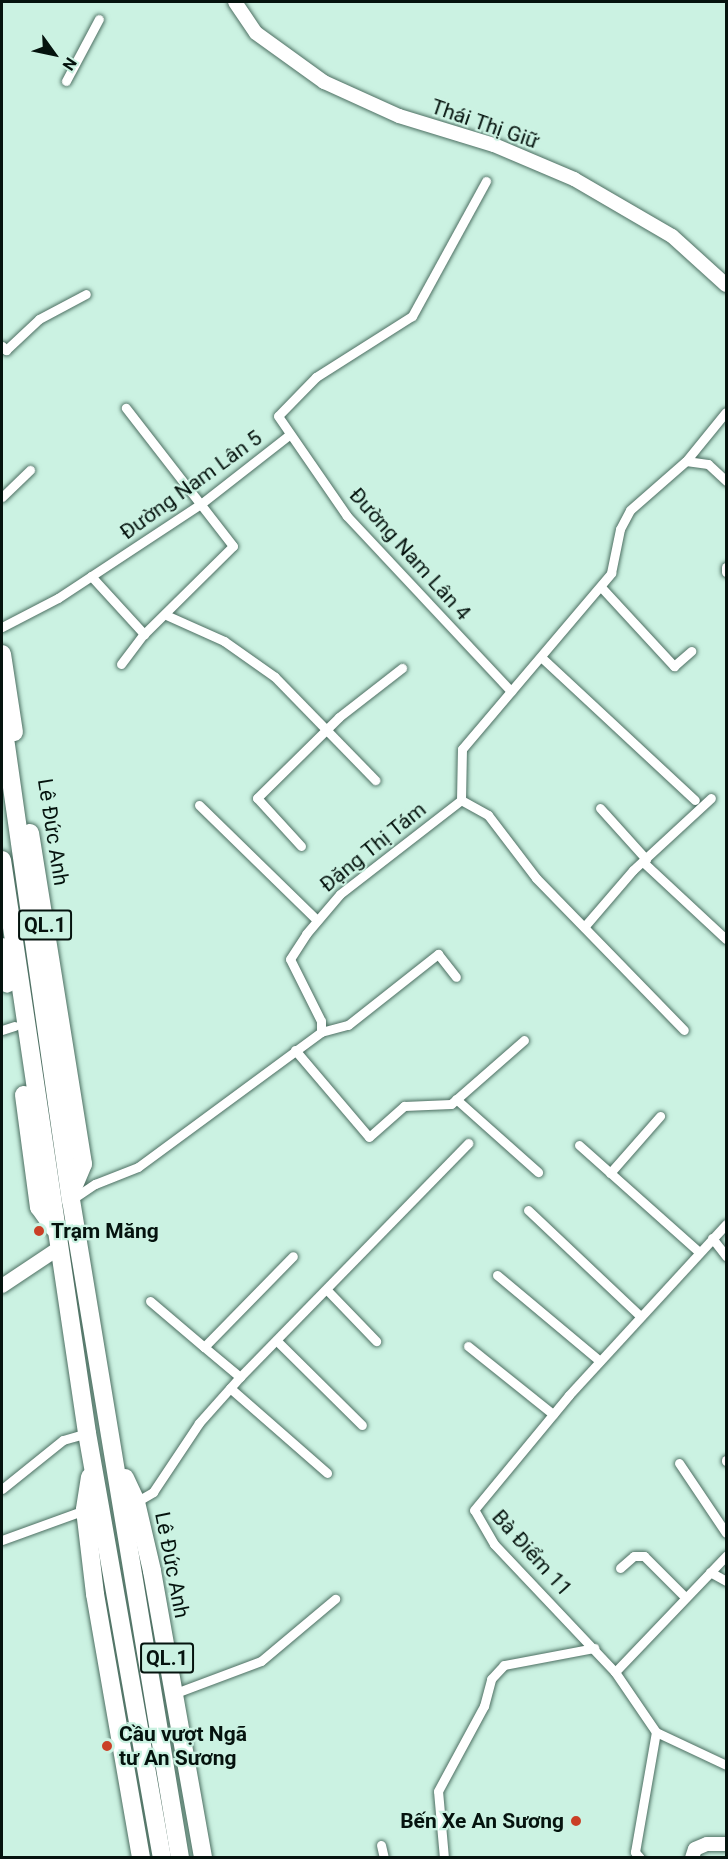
<!DOCTYPE html>
<html>
<head>
<meta charset="utf-8">
<style>
  body { margin:0 }
  #map { position:relative; width:728px; height:1859px; overflow:hidden; background:#cbf2e2; font-family:Roboto,sans-serif }
  div>[style] { position:absolute }
  [style*='--x'] { left:calc(var(--x)*1px); top:calc(var(--y)*1px); width:calc(var(--w)*1px); rotate:calc(var(--a)*1deg) }
  .roads { filter:drop-shadow(0 0 2px #4d6f62) drop-shadow(0 0 2px #4d6f62) }
  .street>* { height:9px; margin:-4.5px; padding:0 4.5px; transform-origin:4.5px; border-radius:4.5px; background:#fff }
  .secondary>* { height:14px; margin:-7px; padding:0 7px; transform-origin:7px; border-radius:7px; background:#fff }
  .highway>* { height:18px; margin:-9px; padding:0 9px; transform-origin:9px; border-radius:9px; background:#fff }
  .dots>* { width:16px; height:16px; translate:-50% -50%; box-sizing:border-box; border:3px solid #cbf2e2; border-radius:50% }
  span { translate:-50% -50%; white-space:nowrap; text-align:center; line-height:1.15; -webkit-text-stroke:4.5px #cbf2e2; paint-order:stroke }
  .shield-label span { padding:2px 4px; background:#cbf2e2; border:2px solid; border-radius:4px; -webkit-text-stroke-width:0 }
  .shield-label { font-size:20px; color:#05130e; font-weight:700 }
  .street-label { font-size:21px; color:#05130e }
  .poi-label { font-size:21px; color:#05130e; font-weight:700 }
  .left { translate:0 -50%; text-align:left }
  .right { translate:-100% -50%; text-align:right }
  .frame { position:absolute; inset:0; border:3px solid #05130e; pointer-events:none }
  .north { position:absolute; left:24px; top:24px; width:60px; height:60px; -webkit-text-stroke:4px #cbf2e2; paint-order:stroke; rotate:123deg; font-size:16px; font-weight:700; line-height:24px; text-align:center; color:#05130e }
  .north::after { content:''; display:block; margin:auto; width:21px; height:27px; background:#05130e; clip-path:polygon(50% 0,100% 100%,50% 72%,0 100%) }
</style>
</head>
<body>
<div id="map">
  <div class="roads">
    <div class="street">
      <div style="--x:66;--y:81;--w:70;--a:-62"></div>
      <div style="--x:486;--y:181;--w:154;--a:118.7"></div>
      <div style="--x:412;--y:316;--w:114;--a:147.6"></div>
      <div style="--x:316;--y:377;--w:54;--a:134.3"></div>
      <div style="--x:278;--y:416;--w:121;--a:55.4"></div>
      <div style="--x:347;--y:516;--w:240;--a:46.9"></div>
      <div style="--x:2;--y:346;--w:6;--a:45"></div>
      <div style="--x:6;--y:350;--w:45;--a:-43.2"></div>
      <div style="--x:39;--y:319;--w:53;--a:-28"></div>
      <div style="--x:686;--y:461;--w:22;--a:8"></div>
      <div style="--x:708;--y:464;--w:25;--a:43"></div>
      <div style="--x:2;--y:497;--w:39;--a:-44"></div>
      <div style="--x:726;--y:567;--w:5;--a:90"></div>
      <div style="--x:91;--y:576;--w:79;--a:47.6"></div>
      <div style="--x:601;--y:587;--w:108;--a:47.3"></div>
      <div style="--x:674;--y:666;--w:23;--a:-41"></div>
      <div style="--x:166;--y:615;--w:64;--a:24.1"></div>
      <div style="--x:224;--y:641;--w:62;--a:35.2"></div>
      <div style="--x:275;--y:677;--w:144;--a:45.8"></div>
      <div style="--x:2;--y:627;--w:63;--a:-27.4"></div>
      <div style="--x:58;--y:598;--w:173;--a:-33.4"></div>
      <div style="--x:202;--y:503;--w:110;--a:-38"></div>
      <div style="--x:541;--y:657;--w:210;--a:42.9"></div>
      <div style="--x:121;--y:664;--w:38;--a:-53"></div>
      <div style="--x:144;--y:634;--w:125;--a:-44.7"></div>
      <div style="--x:233;--y:546;--w:175;--a:-127.8"></div>
      <div style="--x:461;--y:800;--w:31;--a:29"></div>
      <div style="--x:488;--y:815;--w:79;--a:52.7"></div>
      <div style="--x:536;--y:878;--w:212;--a:45.8"></div>
      <div style="--x:199;--y:805;--w:165;--a:44.3"></div>
      <div style="--x:600;--y:808;--w:69;--a:48"></div>
      <div style="--x:301;--y:846;--w:65;--a:-132.5"></div>
      <div style="--x:257;--y:798;--w:115;--a:-44.6"></div>
      <div style="--x:339;--y:717;--w:80;--a:-37.9"></div>
      <div style="--x:643;--y:862;--w:113;--a:42.9"></div>
      <div style="--x:584;--y:927;--w:75;--a:-49.3"></div>
      <div style="--x:633;--y:870;--w:106;--a:-42.7"></div>
      <div style="--x:2;--y:1030;--w:13;--a:-18"></div>
      <div style="--x:321;--y:1032;--w:28;--a:-15"></div>
      <div style="--x:348;--y:1025;--w:115;--a:-38.3"></div>
      <div style="--x:438;--y:954;--w:29;--a:52"></div>
      <div style="--x:295;--y:1050;--w:114;--a:49.6"></div>
      <div style="--x:369;--y:1137;--w:47;--a:-41.5"></div>
      <div style="--x:404;--y:1106;--w:47;--a:-2.4"></div>
      <div style="--x:451;--y:1104;--w:97;--a:-41.2"></div>
      <div style="--x:456;--y:1099;--w:110;--a:41.7"></div>
      <div style="--x:579;--y:1145;--w:161;--a:41.7"></div>
      <div style="--x:610;--y:1173;--w:76;--a:-48.7"></div>
      <div style="--x:71;--y:1200;--w:29;--a:-34"></div>
      <div style="--x:95;--y:1184;--w:46;--a:-21.6"></div>
      <div style="--x:138;--y:1167;--w:227;--a:-36.4"></div>
      <div style="--x:321;--y:1032;--w:11;--a:-90"></div>
      <div style="--x:321;--y:1021;--w:69;--a:-116.6"></div>
      <div style="--x:290;--y:959;--w:30;--a:-57"></div>
      <div style="--x:306;--y:934;--w:52;--a:-49.6"></div>
      <div style="--x:340;--y:894;--w:153;--a:-37.8"></div>
      <div style="--x:461;--y:800;--w:51;--a:-88.9"></div>
      <div style="--x:462;--y:749;--w:231;--a:-49.7"></div>
      <div style="--x:611;--y:573;--w:45;--a:-78.4"></div>
      <div style="--x:620;--y:529;--w:21;--a:-62"></div>
      <div style="--x:630;--y:510;--w:74;--a:-41.2"></div>
      <div style="--x:686;--y:461;--w:63;--a:-50.8"></div>
      <div style="--x:528;--y:1210;--w:154;--a:43.4"></div>
      <div style="--x:712;--y:1238;--w:23;--a:52"></div>
      <div style="--x:497;--y:1275;--w:134;--a:39.9"></div>
      <div style="--x:327;--y:1290;--w:71;--a:46.1"></div>
      <div style="--x:150;--y:1301;--w:71;--a:40.4"></div>
      <div style="--x:278;--y:1342;--w:118;--a:44.7"></div>
      <div style="--x:468;--y:1346;--w:109;--a:38.7"></div>
      <div style="--x:240;--y:1377;--w:47;--a:-140.2"></div>
      <div style="--x:204;--y:1347;--w:127;--a:-45.6"></div>
      <div style="--x:230;--y:1388;--w:129;--a:41.2"></div>
      <div style="--x:726;--y:1460;--w:1;--a:90"></div>
      <div style="--x:679;--y:1463;--w:84;--a:56.1"></div>
      <div style="--x:2;--y:1489;--w:78;--a:-38.8"></div>
      <div style="--x:63;--y:1440;--w:25;--a:-16"></div>
      <div style="--x:136;--y:1502;--w:20;--a:-30"></div>
      <div style="--x:153;--y:1492;--w:83;--a:-56.3"></div>
      <div style="--x:199;--y:1423;--w:62;--a:-48.3"></div>
      <div style="--x:240;--y:1377;--w:327;--a:-45.7"></div>
      <div style="--x:2;--y:1540;--w:88;--a:-19.9"></div>
      <div style="--x:620;--y:1568;--w:18;--a:-41"></div>
      <div style="--x:634;--y:1556;--w:10;--a:0"></div>
      <div style="--x:644;--y:1556;--w:58;--a:45"></div>
      <div style="--x:710;--y:1572;--w:18;--a:29"></div>
      <div style="--x:615;--y:1672;--w:161;--a:-46.3"></div>
      <div style="--x:173;--y:1694;--w:94;--a:-20.6"></div>
      <div style="--x:261;--y:1661;--w:97;--a:-40"></div>
      <div style="--x:656;--y:1732;--w:77;--a:25.2"></div>
      <div style="--x:381;--y:1845;--w:13;--a:77"></div>
      <div style="--x:444;--y:1858;--w:67;--a:-95.1"></div>
      <div style="--x:438;--y:1791;--w:97;--a:-61.6"></div>
      <div style="--x:484;--y:1706;--w:28;--a:-75"></div>
      <div style="--x:491;--y:1679;--w:19;--a:-47"></div>
      <div style="--x:504;--y:1665;--w:92;--a:-10.7"></div>
      <div style="--x:640;--y:1858;--w:8;--a:-130"></div>
      <div style="--x:635;--y:1852;--w:122;--a:-80.1"></div>
      <div style="--x:656;--y:1732;--w:73;--a:-124.3"></div>
      <div style="--x:615;--y:1672;--w:176;--a:-133.4"></div>
      <div style="--x:494;--y:1544;--w:39;--a:-120"></div>
      <div style="--x:474;--y:1510;--w:149;--a:-50.4"></div>
      <div style="--x:569;--y:1395;--w:232;--a:-47.4"></div>
    </div>
    <div class="secondary">
      <div style="--x:235;--y:2;--w:37;--a:56"></div>
      <div style="--x:256;--y:33;--w:84;--a:35.8"></div>
      <div style="--x:324;--y:82;--w:82;--a:24.4"></div>
      <div style="--x:399;--y:116;--w:99;--a:17"></div>
      <div style="--x:494;--y:145;--w:87;--a:23"></div>
      <div style="--x:574;--y:179;--w:113;--a:30.2"></div>
      <div style="--x:672;--y:236;--w:73;--a:42.2"></div>
      <div style="--x:2;--y:1286;--w:69;--a:-33.7"></div>
      <div style="--x:692;--y:1858;--w:9;--a:-72"></div>
      <div style="--x:695;--y:1849;--w:13;--a:-23"></div>
      <div style="--x:707;--y:1844;--w:19;--a:0"></div>
    </div>
    <div class="highway">
      <div style="--x:2;--y:654;--w:79;--a:81.3"></div>
      <div style="--x:2;--y:717;--w:488;--a:81.9"></div>
      <div style="--x:71;--y:1200;--w:667;--a:80.59"></div>
      <div style="--x:30;--y:833;--w:335;--a:80.9"></div>
      <div style="--x:83;--y:1164;--w:30;--a:113"></div>
      <div style="--x:2;--y:860;--w:579;--a:81.56"></div>
      <div style="--x:87;--y:1433;--w:432;--a:80"></div>
      <div style="--x:2;--y:947;--w:37;--a:82"></div>
      <div style="--x:24;--y:1095;--w:113;--a:82.4"></div>
      <div style="--x:39;--y:1207;--w:27;--a:54"></div>
      <div style="--x:90;--y:1477;--w:33;--a:99"></div>
      <div style="--x:85;--y:1510;--w:85;--a:83.2"></div>
      <div style="--x:95;--y:1594;--w:268;--a:80.1"></div>
      <div style="--x:125;--y:1478;--w:26;--a:65"></div>
      <div style="--x:136;--y:1502;--w:71;--a:76.9"></div>
      <div style="--x:152;--y:1571;--w:291;--a:79.9"></div>
    </div>
  </div>
  <div class="dots">
    <div style="left:39px;top:1231px;background:#ca3f26"></div>
    <div style="left:107px;top:1746px;background:#ca3f26"></div>
    <div style="left:576px;top:1821px;background:#ca3f26"></div>
  </div>
  <div class="shield-label">
    <span style="left:45px;top:925px">QL.1</span>
    <span style="left:167px;top:1658px">QL.1</span>
  </div>
  <div class="street-label">
    <span style="left:485px;top:124px;rotate:19deg">Thái Thị Giữ</span>
    <span style="left:191px;top:485px;rotate:-36deg">Đường Nam Lân 5</span>
    <span style="left:410px;top:554px;rotate:48deg">Đường Nam Lân 4</span>
    <span style="left:53px;top:832px;rotate:81deg">Lê Đức Anh</span>
    <span style="left:373px;top:847px;rotate:-39deg">Đặng Thị Tám</span>
    <span style="left:532px;top:1553px;rotate:48deg">Bà Điểm 11</span>
    <span style="left:172px;top:1565px;rotate:79deg">Lê Đức Anh</span>
  </div>
  <div class="poi-label">
    <span class="left" style="left:51px;top:1231px">Trạm Măng</span>
    <span class="left" style="left:119px;top:1746px">Cầu vượt Ngã<br>tư An Sương</span>
    <span class="right" style="left:564px;top:1821px">Bến Xe An Sương</span>
  </div>
  <div class="frame"></div>
  <div class="north">N</div>
</div>
</body>
</html>
